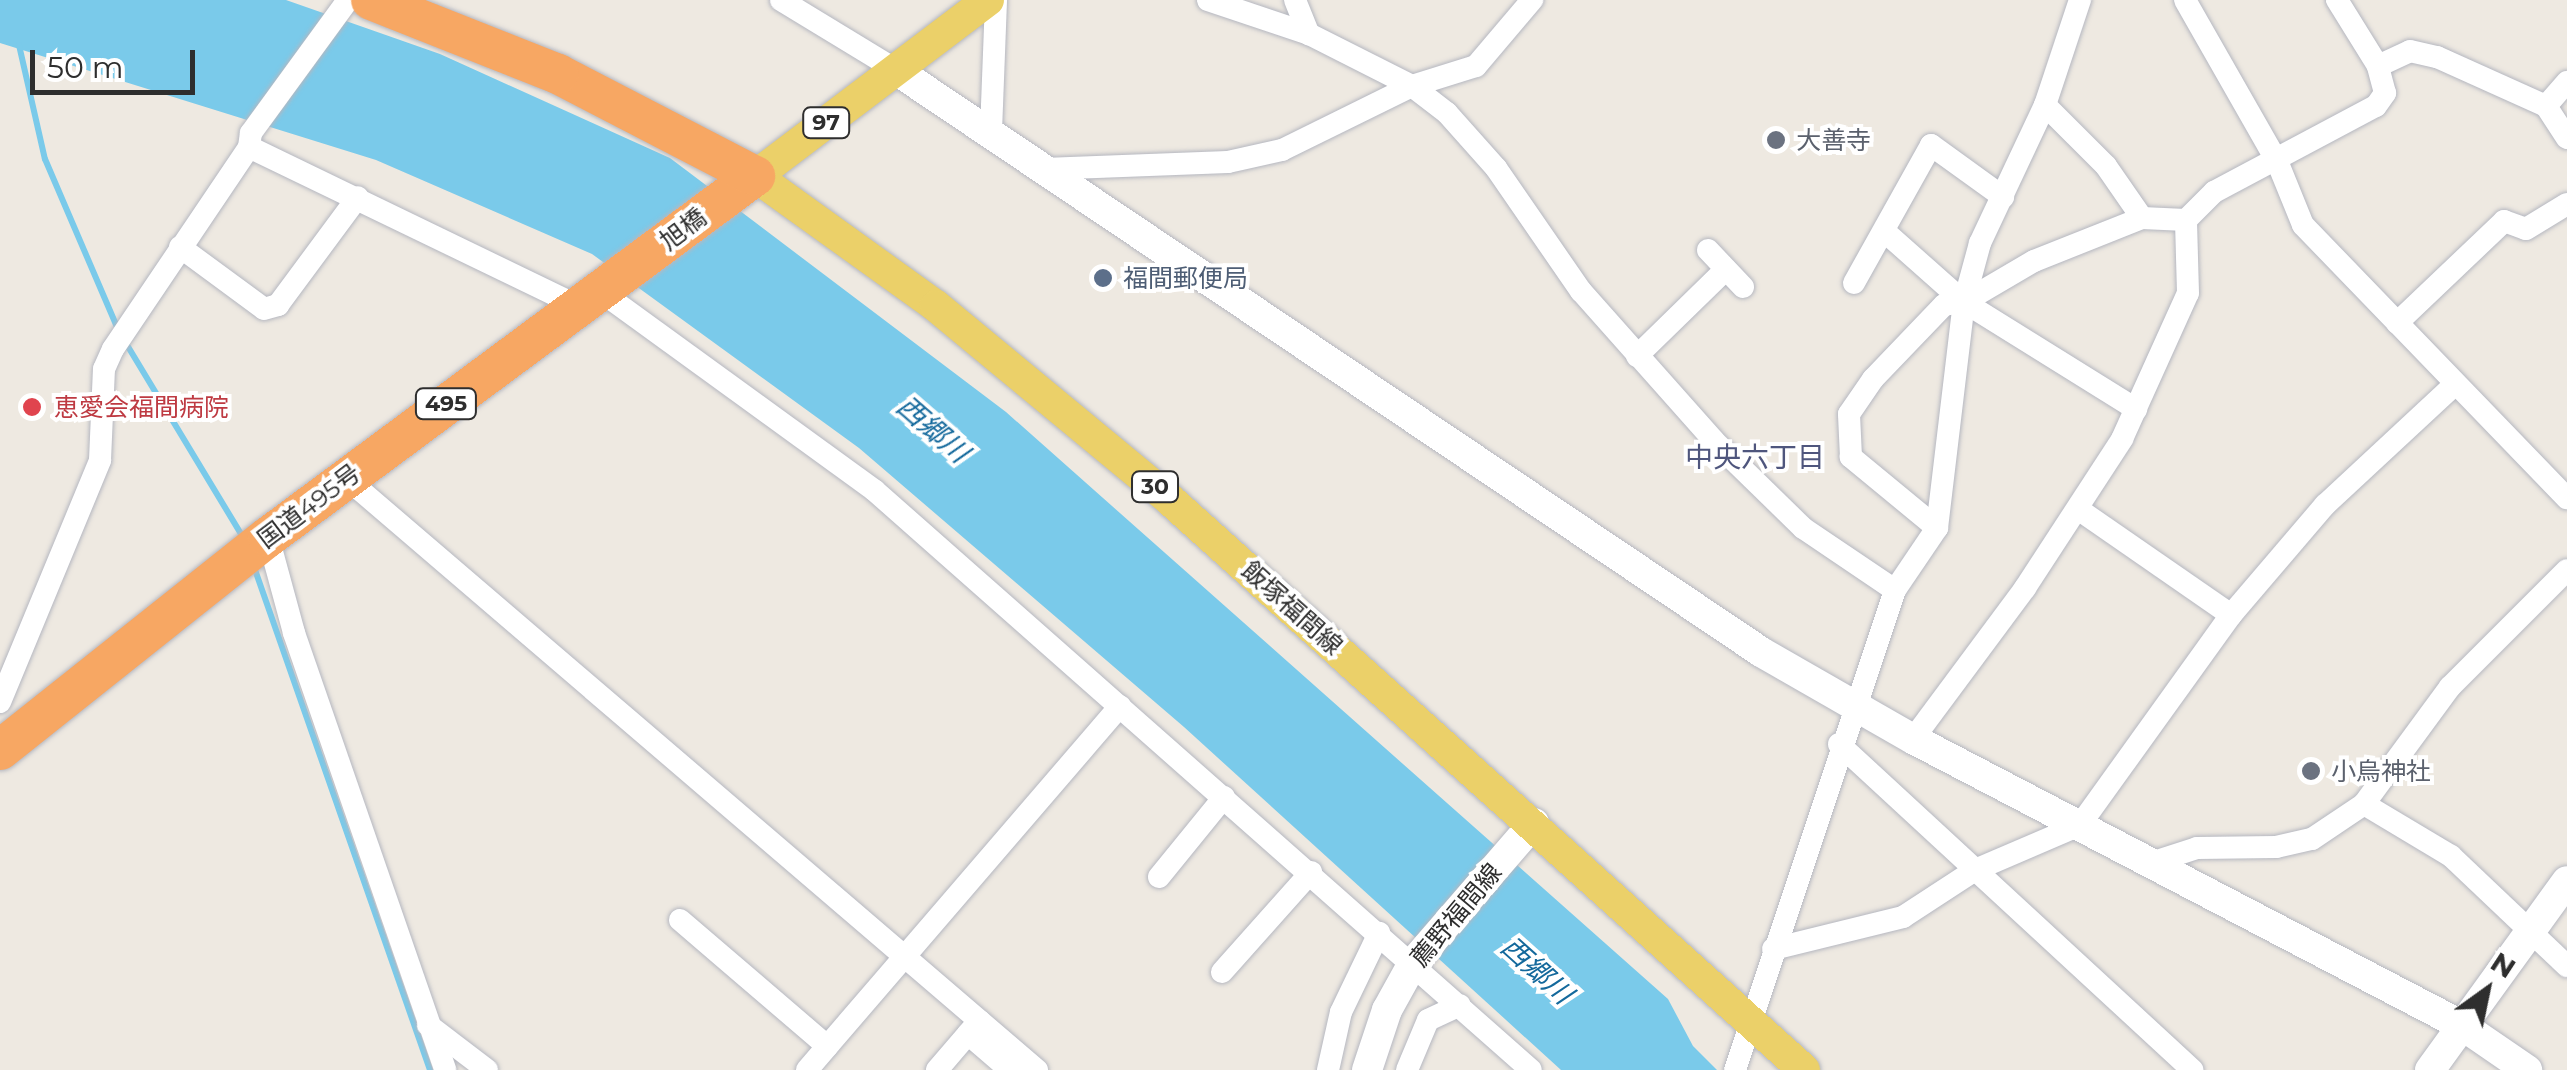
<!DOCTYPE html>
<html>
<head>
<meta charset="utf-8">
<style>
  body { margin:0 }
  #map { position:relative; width:2567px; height:1070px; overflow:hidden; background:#eee9e1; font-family:Montserrat,"Noto Sans JP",sans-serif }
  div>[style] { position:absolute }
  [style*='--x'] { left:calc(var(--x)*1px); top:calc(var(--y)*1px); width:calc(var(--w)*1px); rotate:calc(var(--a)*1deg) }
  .water>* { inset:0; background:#7acaea }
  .stream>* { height:6px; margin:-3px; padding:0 3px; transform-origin:3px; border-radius:3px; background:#7acaea }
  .roads { filter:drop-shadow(0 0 2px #b5b7c0) drop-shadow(0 0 2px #b5b7c0) }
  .street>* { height:22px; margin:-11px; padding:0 11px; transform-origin:11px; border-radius:11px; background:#fff }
  .secondary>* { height:30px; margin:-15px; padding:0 15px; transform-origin:15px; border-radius:15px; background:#fff }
  .primary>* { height:32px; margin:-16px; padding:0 16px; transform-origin:16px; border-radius:16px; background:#ebd069 }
  .highway>* { height:40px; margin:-20px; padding:0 20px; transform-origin:20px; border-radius:20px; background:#f7a763 }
  .dots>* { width:28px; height:28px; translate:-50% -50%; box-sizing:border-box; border:5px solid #fff; border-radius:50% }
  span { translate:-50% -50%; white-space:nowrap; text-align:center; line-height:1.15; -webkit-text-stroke:8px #fff; paint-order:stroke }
  .shield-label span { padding:2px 8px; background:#fff; border:2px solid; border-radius:8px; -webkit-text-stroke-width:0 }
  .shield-label { font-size:22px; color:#2e2e2e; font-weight:700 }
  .worship-label { font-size:25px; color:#5b616d }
  .left { translate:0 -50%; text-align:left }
  .street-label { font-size:25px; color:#2e2e2e }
  .service-label { font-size:25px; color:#4e5e75 }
  .health-label { font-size:25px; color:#be3a42 }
  .water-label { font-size:28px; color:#14699c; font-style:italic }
  .neighbourhood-label { font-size:28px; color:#4f567d }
  .north { position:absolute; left:2437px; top:940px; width:100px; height:100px; -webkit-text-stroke:8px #fff; paint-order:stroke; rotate:33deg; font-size:28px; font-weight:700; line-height:40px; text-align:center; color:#2e2e2e }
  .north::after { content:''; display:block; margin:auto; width:35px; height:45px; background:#2e2e2e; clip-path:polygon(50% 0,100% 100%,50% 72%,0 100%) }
  .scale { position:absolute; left:30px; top:50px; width:165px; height:45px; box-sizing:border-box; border:5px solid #2e2e2e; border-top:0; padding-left:12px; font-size:30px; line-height:35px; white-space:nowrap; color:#2e2e2e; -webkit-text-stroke:8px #fff; paint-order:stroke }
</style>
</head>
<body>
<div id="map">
  <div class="water">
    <div style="clip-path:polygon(0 0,286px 0,440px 54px,670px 158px,1006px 412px,1668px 999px,1693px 1046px,1717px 1070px,1561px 1070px,1184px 727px,859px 448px,592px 254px,376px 160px,0 43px)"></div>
  </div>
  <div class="stream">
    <div style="--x:19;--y:45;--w:117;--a:77.2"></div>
    <div style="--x:45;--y:159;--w:185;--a:66.8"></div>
    <div style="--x:124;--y:340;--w:232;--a:58.9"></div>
    <div style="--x:253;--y:564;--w:536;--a:70.72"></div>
  </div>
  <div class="roads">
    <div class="street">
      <div style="--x:781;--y:0;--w:135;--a:31.3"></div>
      <div style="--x:1208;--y:0;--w:107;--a:18.6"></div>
      <div style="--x:1309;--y:34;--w:115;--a:26.8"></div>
      <div style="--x:1412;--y:86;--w:44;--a:37.6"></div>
      <div style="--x:1447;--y:113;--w:74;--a:48.3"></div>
      <div style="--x:1496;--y:168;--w:150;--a:55.4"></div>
      <div style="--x:1581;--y:291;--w:200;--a:48.4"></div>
      <div style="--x:1714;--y:441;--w:124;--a:44.3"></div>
      <div style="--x:1803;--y:528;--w:111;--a:34"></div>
      <div style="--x:1295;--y:0;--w:37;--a:68"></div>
      <div style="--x:2185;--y:0;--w:185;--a:60.3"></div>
      <div style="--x:2277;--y:161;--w:69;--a:67.9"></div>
      <div style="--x:2303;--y:225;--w:380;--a:46"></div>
      <div style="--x:2378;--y:66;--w:35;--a:-25"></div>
      <div style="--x:2410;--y:51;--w:28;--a:13"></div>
      <div style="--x:2437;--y:57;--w:120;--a:24.2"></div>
      <div style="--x:2546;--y:106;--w:38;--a:57"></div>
      <div style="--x:2045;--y:105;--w:86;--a:45"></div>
      <div style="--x:2106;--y:166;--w:63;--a:55.3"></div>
      <div style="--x:2546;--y:106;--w:32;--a:-49"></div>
      <div style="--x:991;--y:131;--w:131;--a:-87.8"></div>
      <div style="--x:249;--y:147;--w:368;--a:25.8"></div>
      <div style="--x:1044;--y:169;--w:184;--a:-2.2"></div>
      <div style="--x:1228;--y:162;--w:55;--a:-12.5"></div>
      <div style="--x:1282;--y:150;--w:145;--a:-26.2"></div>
      <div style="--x:1412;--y:86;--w:67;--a:-17.4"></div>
      <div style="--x:1476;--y:66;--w:87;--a:-49.7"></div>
      <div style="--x:1884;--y:231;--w:107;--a:41.6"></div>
      <div style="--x:1964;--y:302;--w:203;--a:31.9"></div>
      <div style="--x:180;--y:247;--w:104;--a:36.4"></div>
      <div style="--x:264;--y:309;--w:15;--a:-16"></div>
      <div style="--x:278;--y:305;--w:134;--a:-53.5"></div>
      <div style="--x:1708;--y:250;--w:51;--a:46.6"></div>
      <div style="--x:1854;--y:283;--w:158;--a:-60.8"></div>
      <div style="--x:1931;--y:145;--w:89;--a:35.8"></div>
      <div style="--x:600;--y:291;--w:339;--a:36"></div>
      <div style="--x:874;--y:490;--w:876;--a:41.44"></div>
      <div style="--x:2397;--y:323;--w:148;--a:-43.6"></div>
      <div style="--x:2504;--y:221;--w:23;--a:20"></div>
      <div style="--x:2526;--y:229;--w:48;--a:-31.4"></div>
      <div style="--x:1637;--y:356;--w:124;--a:-44.3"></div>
      <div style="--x:346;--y:478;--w:910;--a:40.59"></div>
      <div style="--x:2078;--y:509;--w:186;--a:34.7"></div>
      <div style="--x:1937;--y:528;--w:112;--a:-140.5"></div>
      <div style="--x:1851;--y:457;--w:43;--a:-92.7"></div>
      <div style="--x:1849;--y:414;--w:42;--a:-55.6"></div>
      <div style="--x:1873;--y:379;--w:103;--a:-46.2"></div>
      <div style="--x:1944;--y:305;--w:20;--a:-9"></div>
      <div style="--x:1964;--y:302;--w:81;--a:-30.4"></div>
      <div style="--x:2034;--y:261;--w:116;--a:-21.7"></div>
      <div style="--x:2142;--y:218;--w:44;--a:2.6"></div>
      <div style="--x:268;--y:537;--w:99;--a:74.8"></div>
      <div style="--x:294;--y:633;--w:462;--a:70.9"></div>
      <div style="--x:0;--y:702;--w:262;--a:-67.5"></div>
      <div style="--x:100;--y:460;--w:91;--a:-87.5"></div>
      <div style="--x:104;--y:369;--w:22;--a:-66"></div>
      <div style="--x:113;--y:349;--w:244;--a:-56"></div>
      <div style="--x:249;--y:147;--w:14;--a:-82"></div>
      <div style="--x:251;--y:133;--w:165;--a:-53.9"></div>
      <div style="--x:1913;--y:739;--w:188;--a:-53.4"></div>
      <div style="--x:2025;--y:588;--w:178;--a:-56.9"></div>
      <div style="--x:2122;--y:439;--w:160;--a:-65.7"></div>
      <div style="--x:2188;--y:293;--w:73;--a:-91.6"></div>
      <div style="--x:2186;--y:220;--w:40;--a:-45"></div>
      <div style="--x:2214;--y:192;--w:183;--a:-28"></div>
      <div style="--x:2376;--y:106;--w:16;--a:-55"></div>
      <div style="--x:2385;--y:93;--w:28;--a:-105"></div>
      <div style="--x:2378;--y:66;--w:78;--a:-121.8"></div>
      <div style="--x:1839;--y:744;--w:481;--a:42.7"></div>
      <div style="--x:2364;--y:804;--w:101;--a:30.9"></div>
      <div style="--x:2451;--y:856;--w:160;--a:43.5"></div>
      <div style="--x:2151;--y:863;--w:48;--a:-18.1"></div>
      <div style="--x:2197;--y:848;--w:79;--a:-0.7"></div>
      <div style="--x:2276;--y:847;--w:37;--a:-13"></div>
      <div style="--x:2312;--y:839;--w:63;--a:-33.9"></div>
      <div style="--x:2364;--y:804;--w:145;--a:-53.7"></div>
      <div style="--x:2450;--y:687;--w:165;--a:-45"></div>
      <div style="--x:1159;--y:877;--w:103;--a:-50.9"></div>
      <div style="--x:680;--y:920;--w:194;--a:40.6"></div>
      <div style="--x:1773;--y:949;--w:134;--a:-13.8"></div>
      <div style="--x:1903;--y:917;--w:86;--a:-33.1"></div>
      <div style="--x:1975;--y:870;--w:114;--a:-23.2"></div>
      <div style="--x:2080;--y:825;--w:259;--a:-54.3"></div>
      <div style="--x:2231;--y:615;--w:145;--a:-49.5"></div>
      <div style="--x:2325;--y:505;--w:178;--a:-42.9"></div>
      <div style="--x:1222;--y:972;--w:134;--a:-48.3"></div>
      <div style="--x:428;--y:1025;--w:74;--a:37.3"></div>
      <div style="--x:968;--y:1034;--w:55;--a:40.6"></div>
      <div style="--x:807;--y:1070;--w:480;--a:-49.3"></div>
      <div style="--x:937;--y:1070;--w:65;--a:-49.4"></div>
      <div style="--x:1328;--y:1070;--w:59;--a:-77.4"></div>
      <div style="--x:1341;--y:1012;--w:88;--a:-64.3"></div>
      <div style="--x:1407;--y:1070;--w:54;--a:-67.2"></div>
      <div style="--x:1428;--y:1020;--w:35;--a:-25"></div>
      <div style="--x:1735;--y:1070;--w:506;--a:-71.57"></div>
      <div style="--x:1895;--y:590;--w:75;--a:-55.9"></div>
      <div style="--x:1937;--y:528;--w:228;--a:-83.2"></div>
      <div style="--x:1964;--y:302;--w:61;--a:-74.8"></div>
      <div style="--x:1980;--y:243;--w:153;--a:-64.8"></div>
      <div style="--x:2045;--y:105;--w:111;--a:-71.6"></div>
    </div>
    <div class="secondary">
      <div style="--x:896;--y:70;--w:1043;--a:33.93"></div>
      <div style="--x:1761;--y:652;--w:175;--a:29.8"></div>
      <div style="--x:1913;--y:739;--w:620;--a:27.56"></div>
      <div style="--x:2463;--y:1026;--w:78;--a:34.5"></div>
      <div style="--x:1367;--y:1070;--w:63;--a:-71.6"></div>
      <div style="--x:1387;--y:1010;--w:54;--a:-61"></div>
      <div style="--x:1413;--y:963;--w:185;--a:-49.2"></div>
      <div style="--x:2430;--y:1070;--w:233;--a:-54.1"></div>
    </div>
    <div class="primary">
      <div style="--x:988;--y:0;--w:292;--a:142.9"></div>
      <div style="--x:755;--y:176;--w:223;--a:35.7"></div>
      <div style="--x:936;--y:306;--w:303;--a:39.6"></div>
      <div style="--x:1169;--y:499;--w:854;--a:41.96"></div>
    </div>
    <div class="highway">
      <div style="--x:0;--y:750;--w:342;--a:-38.5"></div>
      <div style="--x:268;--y:537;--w:606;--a:-36.55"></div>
      <div style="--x:755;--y:176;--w:222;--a:-152.6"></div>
      <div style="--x:558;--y:74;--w:201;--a:-158.4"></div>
    </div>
  </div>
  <div class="dots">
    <div style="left:1776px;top:140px;background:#6b7280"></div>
    <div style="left:1103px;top:278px;background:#5c6f8a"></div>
    <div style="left:32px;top:407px;background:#e0444e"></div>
    <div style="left:2311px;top:771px;background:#6b7280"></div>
  </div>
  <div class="shield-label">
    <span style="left:826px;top:123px">97</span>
    <span style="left:446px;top:404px">495</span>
    <span style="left:1155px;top:487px">30</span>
  </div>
  <div class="worship-label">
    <span class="left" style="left:1796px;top:140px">大善寺</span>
    <span class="left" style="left:2331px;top:771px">小烏神社</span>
  </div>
  <div class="street-label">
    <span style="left:683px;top:229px;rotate:-37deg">旭橋</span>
    <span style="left:309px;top:506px;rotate:-37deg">国道495号</span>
    <span style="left:1292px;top:608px;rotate:42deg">飯塚福間線</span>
    <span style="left:1456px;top:915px;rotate:-50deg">薦野福間線</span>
  </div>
  <div class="service-label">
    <span class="left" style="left:1123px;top:278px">福間郵便局</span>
  </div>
  <div class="health-label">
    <span class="left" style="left:54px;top:407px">恵愛会福間病院</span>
  </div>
  <div class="water-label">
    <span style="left:933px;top:429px;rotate:41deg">西郷川</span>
    <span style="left:1537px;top:970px;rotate:42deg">西郷川</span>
  </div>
  <div class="neighbourhood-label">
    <span style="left:1755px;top:457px">中央六丁目</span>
  </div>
  <div class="north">N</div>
  <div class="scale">50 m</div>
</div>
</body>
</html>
